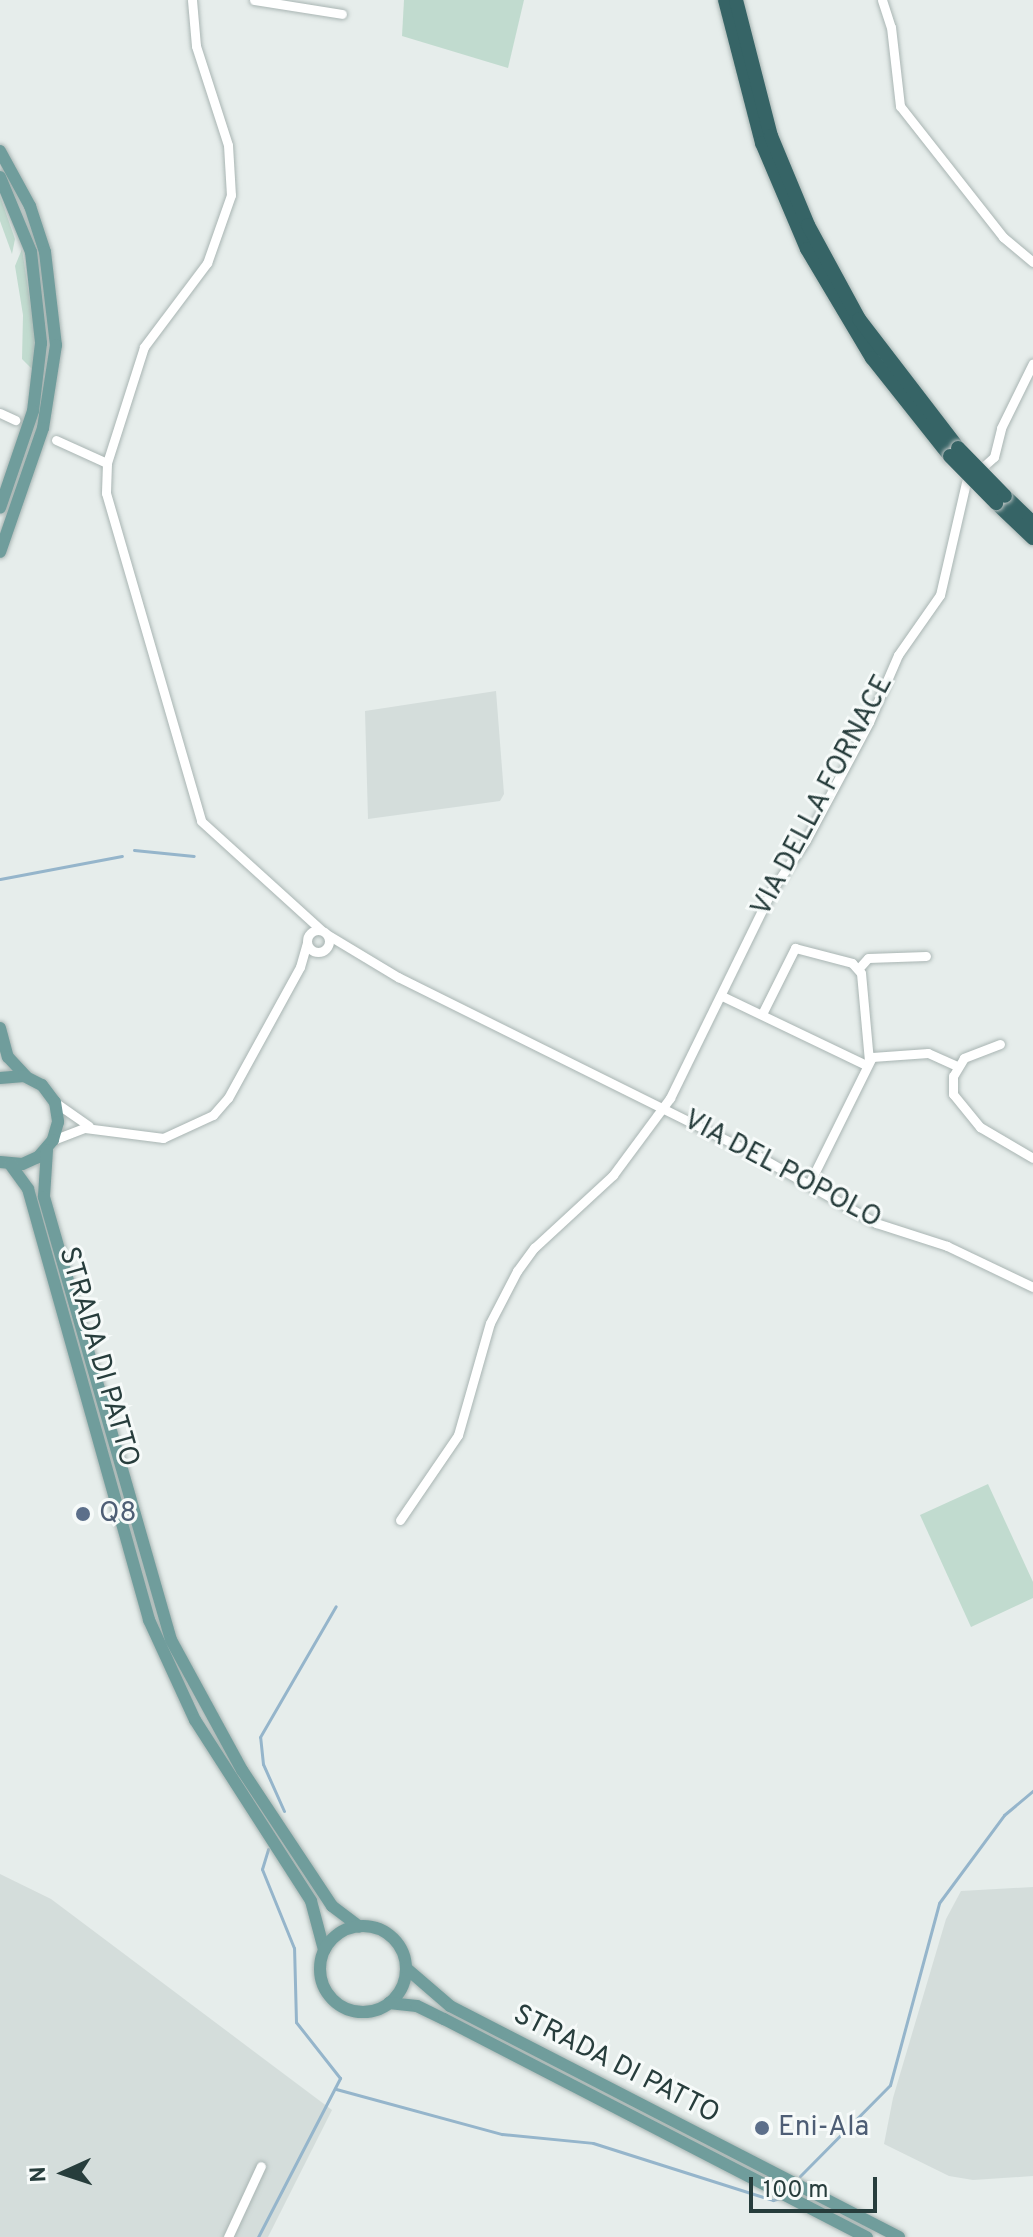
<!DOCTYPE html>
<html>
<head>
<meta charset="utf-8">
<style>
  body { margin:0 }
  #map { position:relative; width:1033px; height:2237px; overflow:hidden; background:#e6edeb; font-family:Overpass,sans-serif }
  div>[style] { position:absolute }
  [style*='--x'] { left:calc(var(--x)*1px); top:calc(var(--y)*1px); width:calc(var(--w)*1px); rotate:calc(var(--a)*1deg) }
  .built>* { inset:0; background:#d4dddb }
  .green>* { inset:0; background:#c1dbcf }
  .stream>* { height:3px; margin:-1.5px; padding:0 1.5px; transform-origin:1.5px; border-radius:1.5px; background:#95b5cb }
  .roads { filter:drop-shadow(0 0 2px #a9b5b3) drop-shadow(0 0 2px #a9b5b3) }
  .minor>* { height:9px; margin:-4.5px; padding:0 4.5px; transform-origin:4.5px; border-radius:4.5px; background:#fff }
  .minor>.ring { margin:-4.5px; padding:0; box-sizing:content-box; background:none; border:9px solid #fff; border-radius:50% }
  .major>* { height:12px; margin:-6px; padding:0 6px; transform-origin:6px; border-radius:6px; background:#709d9c }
  .major>.ring { margin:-6px; padding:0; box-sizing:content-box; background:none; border:12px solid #709d9c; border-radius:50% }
  .highway>* { height:14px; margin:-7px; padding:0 7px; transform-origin:7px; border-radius:7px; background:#366466 }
  .bridges { filter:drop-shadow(0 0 2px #c3c9c8) drop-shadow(0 0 2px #c3c9c8) }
  .highway-bridge>* { height:14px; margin:-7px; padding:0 7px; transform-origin:7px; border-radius:7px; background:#366466 }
  .dots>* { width:22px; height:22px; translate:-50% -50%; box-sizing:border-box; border:4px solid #f6faf9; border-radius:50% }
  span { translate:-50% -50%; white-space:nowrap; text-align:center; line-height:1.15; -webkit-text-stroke:6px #f6faf9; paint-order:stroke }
  .street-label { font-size:28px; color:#273d3c }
  .service-label { font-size:28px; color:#4e5e75 }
  .left { translate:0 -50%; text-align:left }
  .north { position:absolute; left:24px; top:2133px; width:80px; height:80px; -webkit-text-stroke:6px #f6faf9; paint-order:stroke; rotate:267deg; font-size:22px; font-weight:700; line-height:32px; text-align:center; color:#273d3c }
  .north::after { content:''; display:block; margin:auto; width:28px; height:36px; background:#273d3c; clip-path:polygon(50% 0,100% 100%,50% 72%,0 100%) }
  .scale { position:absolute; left:749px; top:2177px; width:128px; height:36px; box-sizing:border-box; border:4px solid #273d3c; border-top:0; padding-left:10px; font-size:24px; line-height:28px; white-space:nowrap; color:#273d3c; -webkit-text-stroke:6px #f6faf9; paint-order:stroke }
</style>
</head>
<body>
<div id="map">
  <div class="built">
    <div style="clip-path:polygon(496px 691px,504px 794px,500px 801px,368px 819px,365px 711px)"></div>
    <div style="clip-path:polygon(0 1874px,51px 1899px,332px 2110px,268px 2237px,0 2237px)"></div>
    <div style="clip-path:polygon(1033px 1887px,1033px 2176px,973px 2180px,949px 2176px,884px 2144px,893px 2098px,946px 1919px,961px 1891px)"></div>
  </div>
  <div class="green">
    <div style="clip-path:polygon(404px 0,524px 0,508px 68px,402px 36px)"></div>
    <div style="clip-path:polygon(0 196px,15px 239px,12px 254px,0 221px)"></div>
    <div style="clip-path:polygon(22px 249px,35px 334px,33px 370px,22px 359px,23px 315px,15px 266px)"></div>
    <div style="clip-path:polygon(988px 1484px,1033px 1582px,1033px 1598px,971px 1627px,920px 1515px)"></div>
  </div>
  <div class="stream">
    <div style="--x:134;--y:850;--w:60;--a:5.7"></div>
    <div style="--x:0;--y:879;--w:124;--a:-10.7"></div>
    <div style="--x:284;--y:1811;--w:51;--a:-114.1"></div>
    <div style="--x:263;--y:1764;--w:27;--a:-96"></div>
    <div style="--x:260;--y:1737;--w:151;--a:-59.9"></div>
    <div style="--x:336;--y:2089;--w:172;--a:15.2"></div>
    <div style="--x:502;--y:2134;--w:91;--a:5.6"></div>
    <div style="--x:593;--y:2143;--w:189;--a:17.6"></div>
    <div style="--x:773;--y:2200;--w:7;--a:-16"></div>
    <div style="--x:800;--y:2176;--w:128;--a:-45.3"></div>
    <div style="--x:890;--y:2085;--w:188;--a:-74.9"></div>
    <div style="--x:939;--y:1903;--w:109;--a:-53.5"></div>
    <div style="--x:1004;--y:1815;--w:38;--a:-40"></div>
    <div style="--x:258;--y:2237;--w:179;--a:-62.7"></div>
    <div style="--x:340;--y:2078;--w:71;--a:-128.2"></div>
    <div style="--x:296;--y:2022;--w:74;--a:-91.5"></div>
    <div style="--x:294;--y:1948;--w:85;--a:-112.1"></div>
    <div style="--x:262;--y:1869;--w:21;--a:-73"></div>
  </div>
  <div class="roads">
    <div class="minor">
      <div style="--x:192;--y:0;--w:46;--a:85"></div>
      <div style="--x:196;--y:46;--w:104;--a:72.1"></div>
      <div style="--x:228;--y:145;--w:50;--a:86.6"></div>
      <div style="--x:231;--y:195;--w:72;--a:109.4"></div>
      <div style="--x:207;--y:263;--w:105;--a:126.9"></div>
      <div style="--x:144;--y:347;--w:122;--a:107.7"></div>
      <div style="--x:107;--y:463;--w:30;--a:92"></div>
      <div style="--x:106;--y:493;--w:341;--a:73.8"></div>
      <div style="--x:201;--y:821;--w:162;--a:42.2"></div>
      <div style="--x:254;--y:0;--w:89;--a:9"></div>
      <div style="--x:882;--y:0;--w:28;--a:72"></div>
      <div style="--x:891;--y:27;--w:80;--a:83.5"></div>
      <div style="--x:900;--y:106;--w:167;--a:51.8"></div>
      <div style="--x:1003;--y:237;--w:39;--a:40"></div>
      <div style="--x:0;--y:413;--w:17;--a:25"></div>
      <div style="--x:56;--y:440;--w:56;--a:24.3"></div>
      <div style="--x:985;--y:465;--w:12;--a:-42"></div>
      <div style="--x:994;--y:457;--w:30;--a:-76"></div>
      <div style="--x:1001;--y:428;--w:72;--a:-63.8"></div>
      <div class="ring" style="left:307px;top:930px;width:13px;height:13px"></div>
      <div style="--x:328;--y:935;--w:82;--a:31"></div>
      <div style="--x:398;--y:977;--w:394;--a:26.4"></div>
      <div style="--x:751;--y:1152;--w:144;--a:29.6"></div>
      <div style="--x:876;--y:1223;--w:75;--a:17.9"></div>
      <div style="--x:947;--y:1246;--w:95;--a:25.5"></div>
      <div style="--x:859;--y:968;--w:13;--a:-48"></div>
      <div style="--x:868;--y:958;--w:58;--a:-2"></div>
      <div style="--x:722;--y:996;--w:160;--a:25.6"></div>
      <div style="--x:762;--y:1014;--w:74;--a:-63.4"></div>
      <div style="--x:795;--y:948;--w:59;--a:14.7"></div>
      <div style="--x:852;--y:963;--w:13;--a:48"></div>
      <div style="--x:861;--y:973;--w:88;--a:84.8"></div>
      <div style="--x:1000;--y:1044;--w:39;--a:159"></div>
      <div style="--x:964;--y:1058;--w:21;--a:121"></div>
      <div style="--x:953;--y:1076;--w:18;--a:90"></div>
      <div style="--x:953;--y:1094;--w:43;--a:50.7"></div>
      <div style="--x:980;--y:1127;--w:61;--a:30.3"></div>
      <div style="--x:56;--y:1103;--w:40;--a:34.9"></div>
      <div style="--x:53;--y:1140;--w:34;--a:-21"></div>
      <div style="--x:85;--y:1128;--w:79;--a:7.3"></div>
      <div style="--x:163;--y:1138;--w:55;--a:-24.7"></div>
      <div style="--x:213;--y:1115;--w:23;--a:-49"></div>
      <div style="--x:228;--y:1098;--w:149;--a:-61.2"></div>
      <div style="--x:300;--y:967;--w:25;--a:-74"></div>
      <div style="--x:809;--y:1184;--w:142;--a:-63.6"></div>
      <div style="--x:872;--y:1057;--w:56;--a:-4.1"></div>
      <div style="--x:928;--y:1053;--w:32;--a:24"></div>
      <div style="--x:400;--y:1520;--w:103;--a:-55.7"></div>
      <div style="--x:458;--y:1435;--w:116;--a:-74.1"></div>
      <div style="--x:490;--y:1323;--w:59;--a:-62.6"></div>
      <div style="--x:517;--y:1271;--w:29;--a:-54"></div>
      <div style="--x:534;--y:1248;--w:108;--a:-42.7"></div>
      <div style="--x:613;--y:1175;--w:96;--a:-53.5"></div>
      <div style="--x:670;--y:1098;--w:232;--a:-63.9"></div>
      <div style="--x:772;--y:890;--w:60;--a:-55.8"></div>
      <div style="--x:806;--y:840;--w:134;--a:-61.9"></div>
      <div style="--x:869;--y:722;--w:73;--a:-66.6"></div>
      <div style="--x:898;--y:655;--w:73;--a:-55"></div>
      <div style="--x:940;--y:595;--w:116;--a:-77"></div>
      <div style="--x:228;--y:2237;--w:78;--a:-65.1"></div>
    </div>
    <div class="major">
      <div style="--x:0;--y:151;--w:63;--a:61.4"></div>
      <div style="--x:30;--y:206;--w:48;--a:71.9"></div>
      <div style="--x:45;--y:252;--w:94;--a:83.3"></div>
      <div style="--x:56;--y:345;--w:84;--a:98.9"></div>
      <div style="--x:43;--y:428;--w:131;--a:109.1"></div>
      <div style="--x:0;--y:177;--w:81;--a:67.5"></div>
      <div style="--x:31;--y:252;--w:92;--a:83.7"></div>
      <div style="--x:41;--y:343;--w:68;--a:96.7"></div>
      <div style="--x:33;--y:411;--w:102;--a:108.8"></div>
      <div style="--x:0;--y:1028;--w:30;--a:75"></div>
      <div style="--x:8;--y:1057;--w:26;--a:47"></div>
      <div style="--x:0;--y:1078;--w:24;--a:-5"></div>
      <div style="--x:24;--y:1076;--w:20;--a:27"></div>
      <div style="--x:42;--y:1085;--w:21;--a:53"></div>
      <div style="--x:55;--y:1102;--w:20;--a:81"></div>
      <div style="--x:58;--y:1122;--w:19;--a:106"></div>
      <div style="--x:53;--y:1140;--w:23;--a:131"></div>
      <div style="--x:38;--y:1157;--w:17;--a:156"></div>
      <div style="--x:22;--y:1164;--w:22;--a:-175"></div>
      <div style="--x:47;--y:1150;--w:47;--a:93.7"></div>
      <div style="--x:44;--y:1197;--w:461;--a:74"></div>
      <div style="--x:171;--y:1640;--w:148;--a:61.4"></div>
      <div style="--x:242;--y:1770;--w:163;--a:56.5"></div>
      <div style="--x:332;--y:1906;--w:34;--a:37"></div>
      <div style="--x:10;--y:1164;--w:31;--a:54"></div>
      <div style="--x:28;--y:1189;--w:448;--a:74.3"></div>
      <div style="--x:149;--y:1620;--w:110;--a:65.3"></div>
      <div style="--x:195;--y:1720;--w:215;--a:57.3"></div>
      <div style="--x:311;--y:1901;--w:51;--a:75.1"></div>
      <div class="ring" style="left:320px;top:1926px;width:74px;height:74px"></div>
      <div style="--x:406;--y:1968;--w:58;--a:40.8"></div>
      <div style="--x:450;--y:2006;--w:505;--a:27.22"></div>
      <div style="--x:389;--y:2003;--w:28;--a:6"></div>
      <div style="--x:417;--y:2006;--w:30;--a:26"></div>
      <div style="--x:444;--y:2019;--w:476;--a:27.3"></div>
    </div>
    <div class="highway">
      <div style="--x:725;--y:0;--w:148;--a:75.5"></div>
      <div style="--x:762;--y:143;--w:115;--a:67"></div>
      <div style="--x:807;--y:249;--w:127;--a:59.2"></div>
      <div style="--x:872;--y:358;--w:125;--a:51.5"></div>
      <div style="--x:736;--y:0;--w:140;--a:75.6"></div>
      <div style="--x:771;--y:136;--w:96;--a:67.4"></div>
      <div style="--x:808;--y:225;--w:107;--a:61.5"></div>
      <div style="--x:859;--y:319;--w:163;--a:52.5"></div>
      <div style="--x:1005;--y:496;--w:39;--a:44"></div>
      <div style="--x:996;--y:503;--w:51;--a:43.4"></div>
    </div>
  </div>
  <div class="bridges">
    <div class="highway-bridge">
      <div style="--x:958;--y:448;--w:67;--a:45.6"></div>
      <div style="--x:950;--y:456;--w:66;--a:45.6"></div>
    </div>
  </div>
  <div class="dots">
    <div style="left:83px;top:1514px;background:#5c6f8a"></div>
    <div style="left:762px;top:2128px;background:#5c6f8a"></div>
  </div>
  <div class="street-label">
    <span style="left:823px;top:796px;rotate:-62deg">VIA DELLA FORNACE</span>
    <span style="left:782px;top:1170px;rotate:28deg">VIA DEL POPOLO</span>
    <span style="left:98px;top:1357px;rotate:74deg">STRADA DI PATTO</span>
    <span style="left:616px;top:2065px;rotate:27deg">STRADA DI PATTO</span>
  </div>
  <div class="service-label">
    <span class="left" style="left:99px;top:1514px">Q8</span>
    <span class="left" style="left:778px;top:2128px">Eni-Ala</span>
  </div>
  <div class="north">N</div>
  <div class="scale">100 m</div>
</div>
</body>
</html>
